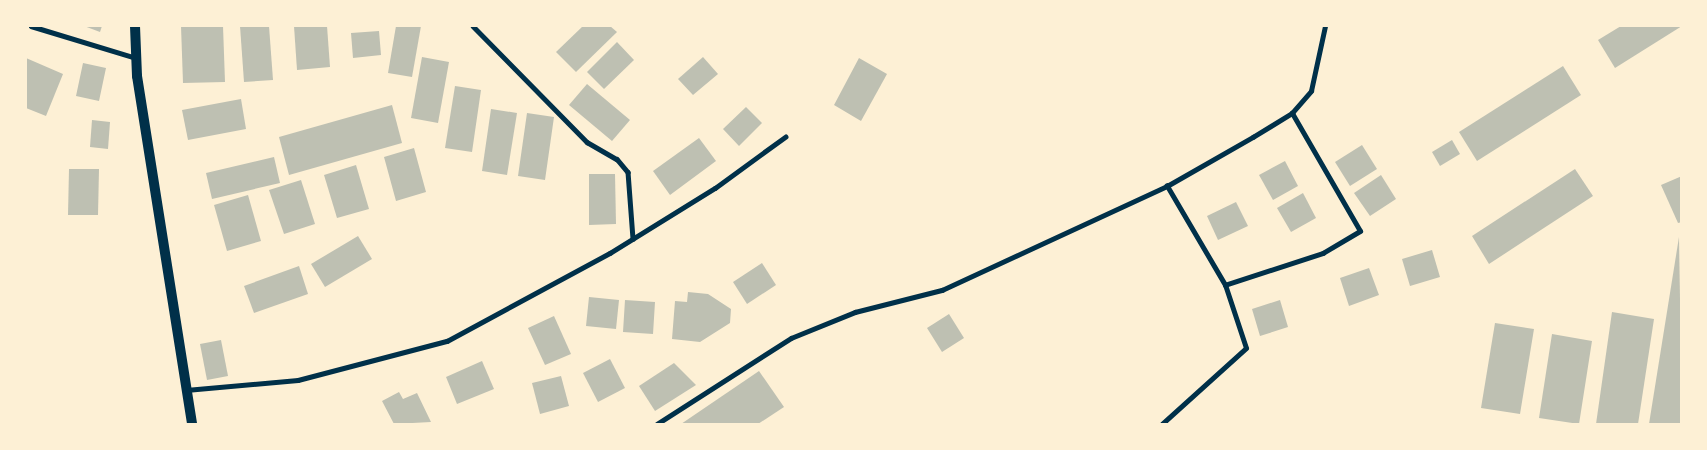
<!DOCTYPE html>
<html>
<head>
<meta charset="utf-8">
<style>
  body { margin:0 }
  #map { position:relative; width:1707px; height:450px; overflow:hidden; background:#fdf0d5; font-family:Arial,sans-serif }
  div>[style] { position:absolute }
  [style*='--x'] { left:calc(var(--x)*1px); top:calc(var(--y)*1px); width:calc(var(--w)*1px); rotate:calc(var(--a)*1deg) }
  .building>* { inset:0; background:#bec0b2 }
  .service>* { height:4.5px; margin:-2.25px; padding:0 2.25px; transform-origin:2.25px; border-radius:2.25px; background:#003049 }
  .tertiary>* { height:10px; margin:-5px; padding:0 5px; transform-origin:5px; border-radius:5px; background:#003049 }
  span { translate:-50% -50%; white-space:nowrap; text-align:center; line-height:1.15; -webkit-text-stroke:5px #fdf0d5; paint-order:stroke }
  .frame { position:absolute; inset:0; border:27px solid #fdf0d5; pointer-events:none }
</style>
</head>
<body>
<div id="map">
  <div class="building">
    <div style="clip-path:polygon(84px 26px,102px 26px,100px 32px)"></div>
    <div style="clip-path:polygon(181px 26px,223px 26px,225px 82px,183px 83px)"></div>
    <div style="clip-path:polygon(240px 26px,269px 26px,273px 80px,244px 82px)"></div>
    <div style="clip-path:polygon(294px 26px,327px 26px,330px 67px,297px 70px)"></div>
    <div style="clip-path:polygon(396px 26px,421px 26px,412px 77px,388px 73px)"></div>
    <div style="clip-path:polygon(583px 26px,610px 26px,617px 32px,576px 72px,556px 52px)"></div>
    <div style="clip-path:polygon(1621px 26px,1682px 26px,1615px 68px,1598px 40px)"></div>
    <div style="clip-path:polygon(379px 31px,381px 55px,353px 58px,351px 33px)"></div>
    <div style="clip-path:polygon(617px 42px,634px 60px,604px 89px,587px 72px)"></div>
    <div style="clip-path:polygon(422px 57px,449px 62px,438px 123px,411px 118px)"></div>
    <div style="clip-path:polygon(703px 57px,718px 74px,693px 95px,678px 79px)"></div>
    <div style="clip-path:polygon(26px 58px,63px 74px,46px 116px,26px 108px)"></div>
    <div style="clip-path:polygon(859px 58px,887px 74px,861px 121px,834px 105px)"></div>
    <div style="clip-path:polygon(83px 63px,106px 68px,99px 101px,76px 96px)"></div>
    <div style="clip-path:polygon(1563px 66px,1581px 95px,1477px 161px,1459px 132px)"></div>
    <div style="clip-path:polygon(587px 84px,630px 120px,612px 141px,569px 105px)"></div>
    <div style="clip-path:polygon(455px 86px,481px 90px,472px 152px,445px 148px)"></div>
    <div style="clip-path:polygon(241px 99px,246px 129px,188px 140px,182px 110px)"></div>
    <div style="clip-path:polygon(392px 105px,402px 143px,289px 175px,279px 137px)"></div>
    <div style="clip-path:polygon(746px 107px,762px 123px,739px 146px,723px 129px)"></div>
    <div style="clip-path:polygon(491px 109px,517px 113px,507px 175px,482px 171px)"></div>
    <div style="clip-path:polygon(527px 113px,554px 117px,545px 180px,518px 176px)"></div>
    <div style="clip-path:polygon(92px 120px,110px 122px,108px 149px,90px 147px)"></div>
    <div style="clip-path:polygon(699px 138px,716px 161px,670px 195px,653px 171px)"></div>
    <div style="clip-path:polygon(1452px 140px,1460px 154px,1440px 166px,1432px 152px)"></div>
    <div style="clip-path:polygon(1362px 145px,1377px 169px,1350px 186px,1335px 162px)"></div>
    <div style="clip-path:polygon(414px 148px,426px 192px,396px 201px,384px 157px)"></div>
    <div style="clip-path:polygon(274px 157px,280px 183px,212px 199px,206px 173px)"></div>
    <div style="clip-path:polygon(1285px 161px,1298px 186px,1273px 200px,1259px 175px)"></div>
    <div style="clip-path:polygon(356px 165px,369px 209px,337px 218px,324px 175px)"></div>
    <div style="clip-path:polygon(69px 169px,99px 169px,98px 215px,68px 215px)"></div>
    <div style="clip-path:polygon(1575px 169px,1593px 196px,1489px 264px,1472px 236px)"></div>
    <div style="clip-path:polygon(589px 174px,615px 174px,616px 224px,589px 225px)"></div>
    <div style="clip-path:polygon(1381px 175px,1396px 199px,1370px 216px,1354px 193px)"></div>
    <div style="clip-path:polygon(1682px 176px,1682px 222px,1678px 223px,1661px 185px)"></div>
    <div style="clip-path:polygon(301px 180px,315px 224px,284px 234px,269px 190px)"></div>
    <div style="clip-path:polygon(1303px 193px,1316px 218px,1291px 232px,1277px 208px)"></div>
    <div style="clip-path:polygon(248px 195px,261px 241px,227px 251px,214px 205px)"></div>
    <div style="clip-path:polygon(1236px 202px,1248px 226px,1218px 240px,1207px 216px)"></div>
    <div style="clip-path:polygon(358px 236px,372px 259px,325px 287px,311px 264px)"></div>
    <div style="clip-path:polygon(1679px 237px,1682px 424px,1649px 424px)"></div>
    <div style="clip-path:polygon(1432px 250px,1440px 277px,1410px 286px,1402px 259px)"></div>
    <div style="clip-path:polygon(762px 263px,776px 285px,747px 304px,733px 282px)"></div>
    <div style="clip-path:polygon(299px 266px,308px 294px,254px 313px,244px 286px)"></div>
    <div style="clip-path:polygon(1369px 268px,1379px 295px,1349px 306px,1340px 278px)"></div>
    <div style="clip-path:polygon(688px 292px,708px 294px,731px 309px,730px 323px,700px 342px,672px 339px,675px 301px,687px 302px)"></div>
    <div style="clip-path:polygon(589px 297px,619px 300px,616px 329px,586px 326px)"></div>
    <div style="clip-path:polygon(625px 300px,655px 302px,653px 334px,623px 332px)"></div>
    <div style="clip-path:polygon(1280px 300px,1288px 327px,1260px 336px,1252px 309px)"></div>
    <div style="clip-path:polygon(1612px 312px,1654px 319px,1638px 424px,1596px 424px)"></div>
    <div style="clip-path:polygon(949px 314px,964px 338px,942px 352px,927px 328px)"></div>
    <div style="clip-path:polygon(554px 316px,571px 354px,545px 365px,528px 328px)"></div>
    <div style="clip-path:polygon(1495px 323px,1534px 329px,1520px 414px,1481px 408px)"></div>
    <div style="clip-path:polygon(1552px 334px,1592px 341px,1579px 424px,1539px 418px)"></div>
    <div style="clip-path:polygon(221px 340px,228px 376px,207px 380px,200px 344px)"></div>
    <div style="clip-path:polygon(610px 359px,625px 388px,598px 402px,583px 373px)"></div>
    <div style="clip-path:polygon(482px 361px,494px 389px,457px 404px,446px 377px)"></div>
    <div style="clip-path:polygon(674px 363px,696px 385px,655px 411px,639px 386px)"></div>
    <div style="clip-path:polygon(759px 371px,784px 407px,758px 424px,681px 424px)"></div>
    <div style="clip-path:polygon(561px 376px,569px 406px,540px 414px,532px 383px)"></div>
    <div style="clip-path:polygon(399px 392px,403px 399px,417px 393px,431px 422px,394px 424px,382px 401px)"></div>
  </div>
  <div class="service">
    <div style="--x:31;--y:26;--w:110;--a:16.9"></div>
    <div style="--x:473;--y:26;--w:163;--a:45.5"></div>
    <div style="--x:587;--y:142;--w:34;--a:30"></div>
    <div style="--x:617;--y:159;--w:17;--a:50"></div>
    <div style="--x:628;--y:172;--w:67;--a:85.7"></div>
    <div style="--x:1225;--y:285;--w:103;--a:-18.1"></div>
    <div style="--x:1323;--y:253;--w:43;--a:-30.7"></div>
    <div style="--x:1360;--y:231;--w:136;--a:-120"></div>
    <div style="--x:186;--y:390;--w:112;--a:-5.1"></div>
    <div style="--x:298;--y:380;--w:154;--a:-14.7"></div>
    <div style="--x:447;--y:341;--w:185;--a:-28.4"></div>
    <div style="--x:610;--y:253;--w:123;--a:-31.8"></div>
    <div style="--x:715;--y:188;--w:87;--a:-36.1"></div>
    <div style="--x:657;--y:424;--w:159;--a:-32.7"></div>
    <div style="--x:791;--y:338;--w:69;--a:-22.1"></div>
    <div style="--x:855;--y:312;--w:90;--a:-14.2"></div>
    <div style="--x:942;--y:290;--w:248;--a:-24.8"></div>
    <div style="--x:1167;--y:186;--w:99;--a:-29.7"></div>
    <div style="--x:1253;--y:137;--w:46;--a:-31.6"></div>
    <div style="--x:1292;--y:113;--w:29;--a:-49"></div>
    <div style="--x:1311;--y:91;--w:66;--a:-77.8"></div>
    <div style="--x:1162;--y:424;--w:113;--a:-42.1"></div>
    <div style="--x:1246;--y:348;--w:66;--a:-108.4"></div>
    <div style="--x:1225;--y:285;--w:115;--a:-120.4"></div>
  </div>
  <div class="tertiary">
    <div style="--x:135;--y:26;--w:50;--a:87.7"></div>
    <div style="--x:137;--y:76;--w:352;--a:81"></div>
  </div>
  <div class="frame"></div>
</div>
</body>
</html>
